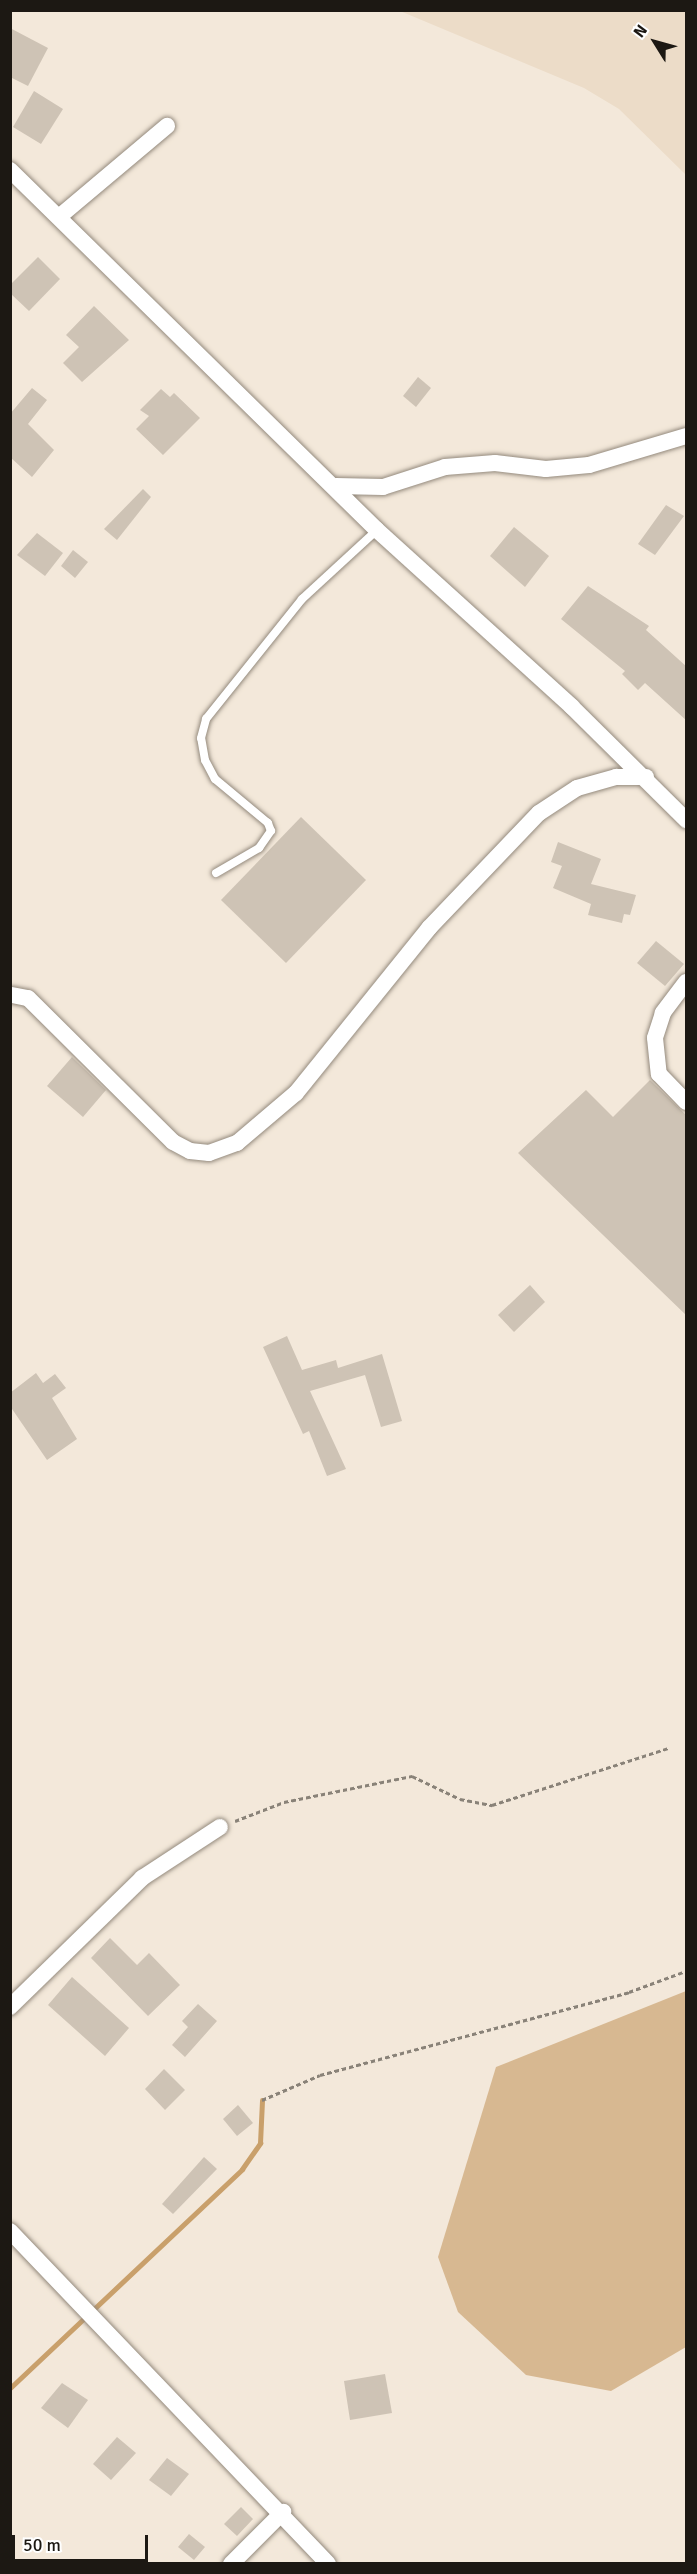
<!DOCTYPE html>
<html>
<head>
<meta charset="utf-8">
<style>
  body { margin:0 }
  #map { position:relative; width:697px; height:2574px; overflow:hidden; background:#f3e8da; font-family:Signika,sans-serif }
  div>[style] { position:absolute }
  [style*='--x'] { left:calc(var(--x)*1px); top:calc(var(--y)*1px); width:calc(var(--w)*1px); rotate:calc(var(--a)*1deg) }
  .built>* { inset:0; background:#ecdcc8 }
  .green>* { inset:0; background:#d7b891 }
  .stream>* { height:5px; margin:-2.5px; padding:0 2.5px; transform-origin:2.5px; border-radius:2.5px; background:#c9a06b }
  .building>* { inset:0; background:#cec3b5 }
  .path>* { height:3px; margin-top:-1.5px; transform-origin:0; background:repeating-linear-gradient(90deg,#898278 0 4.5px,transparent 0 7.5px) }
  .roads { filter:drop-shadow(0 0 2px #948a7d) drop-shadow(0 0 2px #948a7d) }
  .lane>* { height:8px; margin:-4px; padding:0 4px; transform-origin:4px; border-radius:4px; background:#fff }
  .street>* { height:16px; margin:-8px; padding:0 8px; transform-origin:8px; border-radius:8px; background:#fff }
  span { translate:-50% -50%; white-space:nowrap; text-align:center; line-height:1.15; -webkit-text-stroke:5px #fff; paint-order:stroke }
  .frame { position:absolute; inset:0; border:12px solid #1c1813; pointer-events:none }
  .north { position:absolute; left:625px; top:12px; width:60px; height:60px; -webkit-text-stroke:4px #fff; paint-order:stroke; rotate:307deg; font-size:16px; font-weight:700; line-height:24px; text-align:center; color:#1c1813 }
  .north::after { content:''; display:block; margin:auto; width:21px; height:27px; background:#1c1813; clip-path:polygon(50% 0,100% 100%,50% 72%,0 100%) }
  .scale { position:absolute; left:12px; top:2535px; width:136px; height:27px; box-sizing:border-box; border:3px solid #1c1813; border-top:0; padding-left:8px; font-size:18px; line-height:21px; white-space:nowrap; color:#1c1813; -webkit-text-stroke:4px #fff; paint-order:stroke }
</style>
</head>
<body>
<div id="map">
  <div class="built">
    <div style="clip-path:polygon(400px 11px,686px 11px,686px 175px,619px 109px,584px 88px)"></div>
  </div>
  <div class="green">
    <div style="clip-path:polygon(686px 1991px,686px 2347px,611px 2391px,526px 2375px,458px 2312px,438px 2257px,496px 2067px)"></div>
  </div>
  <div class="stream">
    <div style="--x:10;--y:2388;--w:319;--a:-43.3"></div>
    <div style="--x:242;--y:2169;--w:32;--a:-55"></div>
    <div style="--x:260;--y:2143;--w:43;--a:-87.3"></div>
  </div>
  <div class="building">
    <div style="clip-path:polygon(10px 28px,48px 48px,28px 86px,10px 77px)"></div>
    <div style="clip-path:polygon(34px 91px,63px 109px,41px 144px,13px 127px)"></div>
    <div style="clip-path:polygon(38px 257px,60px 279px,29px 311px,10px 293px,10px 285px)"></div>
    <div style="clip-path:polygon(94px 306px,129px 340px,82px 382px,63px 363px,79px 347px,66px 335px)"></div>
    <div style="clip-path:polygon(418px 377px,431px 388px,416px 407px,403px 396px)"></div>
    <div style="clip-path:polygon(32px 388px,47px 400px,28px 424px,54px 450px,32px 477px,10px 457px,10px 414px)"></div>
    <div style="clip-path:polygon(161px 389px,170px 397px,174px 393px,200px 418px,163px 455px,136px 429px,149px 416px,140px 410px)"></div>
    <div style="clip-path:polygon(143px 489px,151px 497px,117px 540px,104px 529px)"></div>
    <div style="clip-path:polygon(666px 505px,684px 516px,655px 555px,638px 544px)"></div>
    <div style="clip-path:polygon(514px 527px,549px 556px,525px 587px,490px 556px)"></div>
    <div style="clip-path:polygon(37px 533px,63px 553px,45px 576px,17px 555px)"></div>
    <div style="clip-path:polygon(73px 550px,88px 562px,75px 578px,61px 566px)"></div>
    <div style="clip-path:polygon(588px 586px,649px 626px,646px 630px,687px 667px,687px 721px,645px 683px,638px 690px,622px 674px,625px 671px,561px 619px)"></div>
    <div style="clip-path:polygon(301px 817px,366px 880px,286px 963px,221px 900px)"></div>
    <div style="clip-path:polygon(558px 842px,601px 859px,591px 884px,636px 895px,630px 915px,624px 914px,622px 923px,588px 915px,591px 904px,553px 888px,562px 866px,551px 862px)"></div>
    <div style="clip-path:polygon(656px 941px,684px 964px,665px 986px,637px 963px)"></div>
    <div style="clip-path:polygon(72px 1057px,106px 1090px,83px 1117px,47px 1086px)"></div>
    <div style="clip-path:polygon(650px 1080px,687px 1116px,687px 1316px,518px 1153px,586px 1090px,613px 1117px)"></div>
    <div style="clip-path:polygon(530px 1285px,545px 1302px,514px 1332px,498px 1315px)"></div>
    <div style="clip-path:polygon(287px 1336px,302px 1370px,336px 1360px,338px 1368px,382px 1354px,402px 1421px,381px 1427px,365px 1375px,310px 1391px,346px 1469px,327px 1476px,309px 1431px,303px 1434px,263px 1347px)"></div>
    <div style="clip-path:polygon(36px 1373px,43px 1383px,55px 1374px,66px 1388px,52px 1398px,77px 1439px,47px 1460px,10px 1406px,10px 1393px)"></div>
    <div style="clip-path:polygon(110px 1938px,137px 1965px,149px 1953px,180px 1985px,148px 2016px,91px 1958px)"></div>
    <div style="clip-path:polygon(72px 1977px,129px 2028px,105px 2056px,48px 2005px)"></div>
    <div style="clip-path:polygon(198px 2004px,217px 2021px,185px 2057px,172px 2045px,188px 2027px,182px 2021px)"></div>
    <div style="clip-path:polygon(164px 2069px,185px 2090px,165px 2110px,145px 2089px)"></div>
    <div style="clip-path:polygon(238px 2105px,253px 2123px,237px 2136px,223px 2119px)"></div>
    <div style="clip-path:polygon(204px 2157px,217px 2169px,173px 2214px,162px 2204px)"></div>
    <div style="clip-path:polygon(385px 2374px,392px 2413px,350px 2420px,344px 2381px)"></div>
    <div style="clip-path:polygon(62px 2383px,88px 2400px,68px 2428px,41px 2408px)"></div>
    <div style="clip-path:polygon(117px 2437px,136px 2453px,111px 2480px,93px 2464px)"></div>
    <div style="clip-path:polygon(167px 2458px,189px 2474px,171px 2496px,149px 2480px)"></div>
    <div style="clip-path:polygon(241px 2507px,253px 2519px,237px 2536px,224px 2524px)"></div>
    <div style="clip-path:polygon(189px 2534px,205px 2547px,194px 2560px,178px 2547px)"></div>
  </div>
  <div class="path">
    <div style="--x:235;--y:1821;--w:53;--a:-21.2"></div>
    <div style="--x:284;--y:1802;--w:131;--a:-11.5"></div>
    <div style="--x:412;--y:1776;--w:53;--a:25.6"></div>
    <div style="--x:460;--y:1799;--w:33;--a:11"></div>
    <div style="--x:492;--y:1805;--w:185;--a:-17.9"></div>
    <div style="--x:262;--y:2100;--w:63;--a:-23.3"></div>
    <div style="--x:320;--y:2075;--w:320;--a:-15"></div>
    <div style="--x:629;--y:1992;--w:61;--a:-20.2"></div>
  </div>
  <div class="roads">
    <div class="lane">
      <div style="--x:216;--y:873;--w:50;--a:-30.2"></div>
      <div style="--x:259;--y:848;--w:21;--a:-55"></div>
      <div style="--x:271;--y:831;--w:9;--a:-111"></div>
      <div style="--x:268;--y:823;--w:69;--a:-140.3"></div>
      <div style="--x:215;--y:779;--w:21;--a:-118"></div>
      <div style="--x:205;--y:760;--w:22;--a:-100"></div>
      <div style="--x:201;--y:738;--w:20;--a:-75"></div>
      <div style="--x:206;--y:719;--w:154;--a:-51.3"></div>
      <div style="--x:302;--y:599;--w:102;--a:-42.6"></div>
    </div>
    <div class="street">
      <div style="--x:10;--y:170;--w:514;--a:44.45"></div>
      <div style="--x:377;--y:530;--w:263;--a:42.2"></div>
      <div style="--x:572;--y:707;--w:161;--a:44.7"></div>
      <div style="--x:60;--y:216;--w:140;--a:-40.1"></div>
      <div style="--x:336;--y:486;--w:47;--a:1.2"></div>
      <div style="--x:383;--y:487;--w:65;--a:-17.9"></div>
      <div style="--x:445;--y:467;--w:50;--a:-4.6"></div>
      <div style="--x:495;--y:463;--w:51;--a:6.7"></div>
      <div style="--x:546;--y:469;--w:43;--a:-5.3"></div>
      <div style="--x:589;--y:465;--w:101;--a:-16.6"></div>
      <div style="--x:686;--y:982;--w:39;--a:127"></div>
      <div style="--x:663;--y:1013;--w:26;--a:108"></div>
      <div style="--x:655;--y:1038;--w:36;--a:84"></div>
      <div style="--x:659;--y:1074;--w:39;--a:46"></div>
      <div style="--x:12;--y:995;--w:16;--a:11"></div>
      <div style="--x:28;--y:998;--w:204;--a:44.8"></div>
      <div style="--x:173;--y:1142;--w:19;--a:28"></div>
      <div style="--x:190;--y:1151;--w:19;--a:6"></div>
      <div style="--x:209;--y:1153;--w:30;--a:-20"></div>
      <div style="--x:237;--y:1143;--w:77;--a:-40.3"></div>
      <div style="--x:296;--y:1093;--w:212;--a:-51.1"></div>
      <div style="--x:429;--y:928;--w:159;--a:-46.3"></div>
      <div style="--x:539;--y:813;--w:45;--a:-33.3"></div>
      <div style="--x:577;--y:788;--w:41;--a:-15.8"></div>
      <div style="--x:616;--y:777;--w:30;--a:0"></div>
      <div style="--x:10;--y:2007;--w:185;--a:-44.3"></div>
      <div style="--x:142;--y:1878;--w:93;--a:-33.2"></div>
      <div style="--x:10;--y:2231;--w:460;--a:46.3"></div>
      <div style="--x:231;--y:2564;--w:74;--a:-45"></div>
    </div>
  </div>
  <div class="frame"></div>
  <div class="north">N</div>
  <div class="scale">50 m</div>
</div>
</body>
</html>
